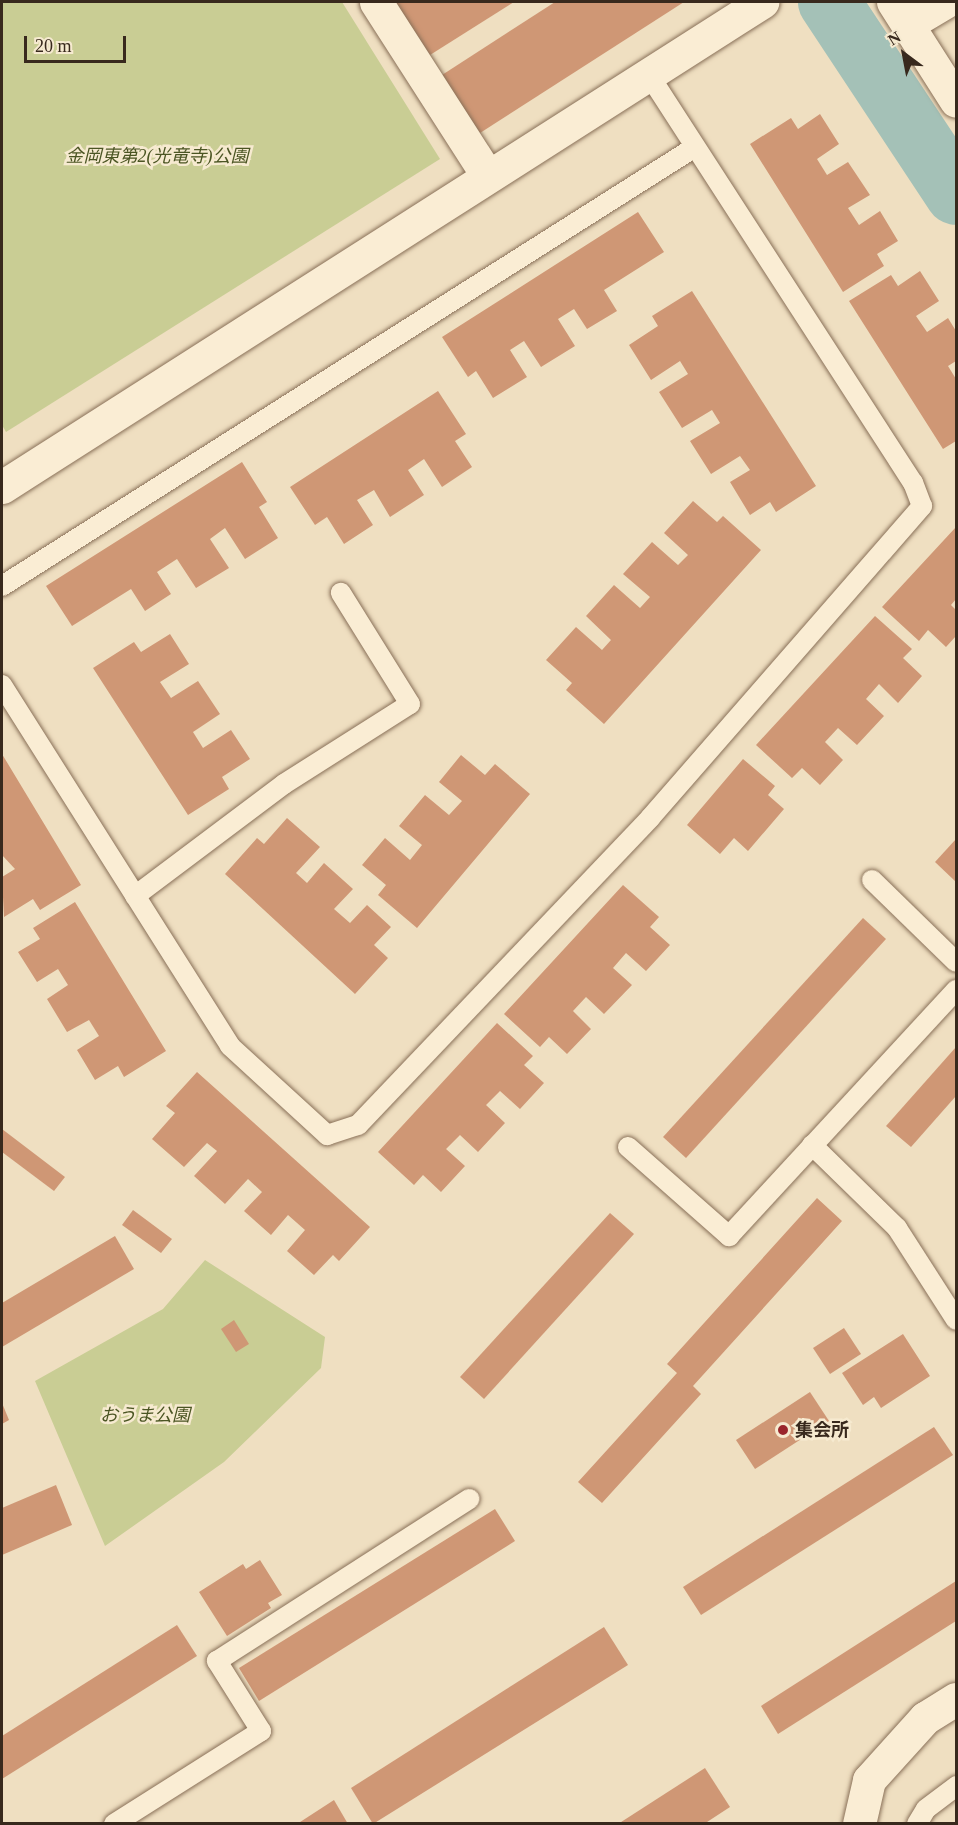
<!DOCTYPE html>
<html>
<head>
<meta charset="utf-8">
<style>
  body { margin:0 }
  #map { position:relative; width:958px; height:1825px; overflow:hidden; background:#efdfc1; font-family:"Times New Roman","Noto Sans JP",serif }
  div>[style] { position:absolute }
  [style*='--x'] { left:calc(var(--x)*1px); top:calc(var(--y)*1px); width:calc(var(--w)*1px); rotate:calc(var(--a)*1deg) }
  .green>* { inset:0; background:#c9cd94 }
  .river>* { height:62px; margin:-31px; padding:0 31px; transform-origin:31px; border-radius:31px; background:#a4c1b7 }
  .building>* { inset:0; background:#cf9775 }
  .roads { filter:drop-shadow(0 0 2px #897058) drop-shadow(0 0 2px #897058) }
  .service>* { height:20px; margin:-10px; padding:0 10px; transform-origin:10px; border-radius:10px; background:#faedd4 }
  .minor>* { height:33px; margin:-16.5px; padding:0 16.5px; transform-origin:16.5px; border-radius:16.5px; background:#faedd4 }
  .tertiary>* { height:33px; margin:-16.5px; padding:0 16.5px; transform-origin:16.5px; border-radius:16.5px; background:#faedd4 }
  .dots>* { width:16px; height:16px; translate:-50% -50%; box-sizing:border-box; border:3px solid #f6ead0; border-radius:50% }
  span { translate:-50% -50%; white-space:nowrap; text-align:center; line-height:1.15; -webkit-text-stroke:5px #f6ead0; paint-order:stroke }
  .park-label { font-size:18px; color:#4b5523; font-style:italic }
  .poi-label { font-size:18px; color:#38291d; font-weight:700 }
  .left { translate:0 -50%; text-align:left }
  .frame { position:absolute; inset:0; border:3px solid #38291d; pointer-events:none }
  .north { position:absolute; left:874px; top:24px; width:60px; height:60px; -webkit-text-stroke:4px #f6ead0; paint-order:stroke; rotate:328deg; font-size:16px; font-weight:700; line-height:24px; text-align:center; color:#38291d }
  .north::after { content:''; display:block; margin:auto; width:21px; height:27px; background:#38291d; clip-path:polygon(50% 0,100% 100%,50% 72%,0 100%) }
  .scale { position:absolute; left:24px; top:36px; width:102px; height:27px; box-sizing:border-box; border:3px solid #38291d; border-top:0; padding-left:8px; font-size:18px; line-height:21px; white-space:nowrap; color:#38291d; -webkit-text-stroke:4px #f6ead0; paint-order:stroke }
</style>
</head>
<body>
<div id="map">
  <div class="green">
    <div style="clip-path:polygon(2px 2px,342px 2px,440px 159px,6px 432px,2px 425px)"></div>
    <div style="clip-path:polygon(205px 1260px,325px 1337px,321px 1368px,224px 1462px,105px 1546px,35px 1381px,163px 1309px)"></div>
  </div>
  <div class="river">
    <div style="--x:829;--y:2;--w:230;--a:56.5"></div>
  </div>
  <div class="building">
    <div style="clip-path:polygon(395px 2px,514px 2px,430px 55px)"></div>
    <div style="clip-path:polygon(555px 2px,684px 2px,480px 133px,442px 75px)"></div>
    <div style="clip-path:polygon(820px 114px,839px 144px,817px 159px,827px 175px,848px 162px,870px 195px,848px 208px,859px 225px,880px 211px,898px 241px,877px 254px,884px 266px,843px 292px,750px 144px,791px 118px,798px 129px)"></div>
    <div style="clip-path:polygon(638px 212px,664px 252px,604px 290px,617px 311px,587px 329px,574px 309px,558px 319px,575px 346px,541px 367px,524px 341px,510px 350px,527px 377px,493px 398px,476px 371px,468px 377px,442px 337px)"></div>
    <div style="clip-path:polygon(920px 271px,939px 301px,916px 316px,927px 332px,948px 318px,956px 331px,956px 361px,948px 366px,956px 379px,956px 441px,943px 449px,849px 301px,891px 275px,898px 286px)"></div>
    <div style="clip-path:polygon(692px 291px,816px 486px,776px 512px,770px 502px,750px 515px,730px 482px,750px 470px,740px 456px,711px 474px,690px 441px,720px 423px,712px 410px,682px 428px,659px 392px,688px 374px,680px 361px,651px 380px,629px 345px,658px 326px,652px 316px)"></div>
    <div style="clip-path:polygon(438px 391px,466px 434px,455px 441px,472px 467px,442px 487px,424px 459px,408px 470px,424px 495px,390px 517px,374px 490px,357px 500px,373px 525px,344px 544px,327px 517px,315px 525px,290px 487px)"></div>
    <div style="clip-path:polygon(242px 462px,267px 502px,259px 507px,278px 538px,245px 559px,225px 528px,210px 539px,229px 568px,196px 588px,177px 559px,157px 572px,171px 594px,145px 611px,131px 589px,72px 626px,46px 586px)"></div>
    <div style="clip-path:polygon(693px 501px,717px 522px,723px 516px,761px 550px,604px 724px,566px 690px,572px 683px,546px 660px,576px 627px,602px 650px,611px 640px,586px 616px,614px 585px,640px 608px,650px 597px,623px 574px,652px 542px,678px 565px,688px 555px,664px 533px)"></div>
    <div style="clip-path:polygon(956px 527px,956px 599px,951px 605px,956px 610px,956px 636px,946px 647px,928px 630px,919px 641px,882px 607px)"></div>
    <div style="clip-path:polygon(875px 616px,912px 649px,903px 658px,922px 676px,898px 703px,879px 684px,866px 699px,884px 716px,857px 745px,838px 728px,825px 742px,843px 760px,820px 785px,802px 768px,792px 778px,756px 745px)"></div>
    <div style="clip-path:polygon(170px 634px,189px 664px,160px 682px,171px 698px,198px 681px,220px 714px,193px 732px,203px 748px,231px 730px,250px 759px,222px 777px,229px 789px,188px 815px,93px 668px,134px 642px,141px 652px)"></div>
    <div style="clip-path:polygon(2px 754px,81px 885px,40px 910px,33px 899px,4px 917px,2px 877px,15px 869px,2px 855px)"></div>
    <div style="clip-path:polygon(461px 755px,485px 775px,495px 764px,530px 794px,417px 928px,378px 895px,386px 885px,362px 865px,385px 838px,410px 860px,422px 845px,399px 826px,425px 795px,449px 815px,462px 801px,439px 782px)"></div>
    <div style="clip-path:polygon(743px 759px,775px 786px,768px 795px,784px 809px,748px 851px,734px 838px,720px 854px,687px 825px)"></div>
    <div style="clip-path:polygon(287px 818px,320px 847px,296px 873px,307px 883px,324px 863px,353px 889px,334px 909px,350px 923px,367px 905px,391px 927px,374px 945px,388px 958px,355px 994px,225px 874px,257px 838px,264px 844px)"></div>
    <div style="clip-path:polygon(956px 839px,956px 882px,935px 862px)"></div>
    <div style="clip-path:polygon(623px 885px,659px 917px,650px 927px,670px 945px,646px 971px,626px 953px,613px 968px,632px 985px,604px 1014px,586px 997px,573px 1011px,591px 1029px,567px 1054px,549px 1037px,540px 1047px,504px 1014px)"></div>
    <div style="clip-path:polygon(75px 902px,166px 1051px,124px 1077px,118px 1066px,95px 1080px,77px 1050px,99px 1036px,89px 1020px,67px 1032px,47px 999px,68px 985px,58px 969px,37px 982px,18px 952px,40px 939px,33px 928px)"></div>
    <div style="clip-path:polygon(863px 918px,886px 939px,686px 1158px,663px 1137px)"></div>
    <div style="clip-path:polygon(497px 1023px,533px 1056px,524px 1065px,544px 1083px,520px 1109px,500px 1091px,486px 1105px,505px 1123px,478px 1152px,460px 1135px,446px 1149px,465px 1166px,441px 1192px,423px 1175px,414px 1185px,378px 1152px)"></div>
    <div style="clip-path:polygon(956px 1047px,956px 1096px,911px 1147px,886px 1126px)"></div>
    <div style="clip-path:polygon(197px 1072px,370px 1227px,339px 1261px,333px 1255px,314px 1275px,287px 1251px,305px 1230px,288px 1215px,271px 1235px,244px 1211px,262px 1192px,248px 1179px,225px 1204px,194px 1176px,217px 1151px,207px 1143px,184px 1167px,152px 1139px,175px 1113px,166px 1106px)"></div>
    <div style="clip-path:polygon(2px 1129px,65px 1177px,54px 1191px,2px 1152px)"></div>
    <div style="clip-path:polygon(817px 1198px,842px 1221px,693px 1386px,701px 1394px,602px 1503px,578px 1482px,677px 1373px,667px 1364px)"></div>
    <div style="clip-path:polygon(133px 1210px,172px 1239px,161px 1253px,122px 1225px)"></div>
    <div style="clip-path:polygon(610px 1213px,634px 1234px,484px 1399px,460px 1377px)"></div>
    <div style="clip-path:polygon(115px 1236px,134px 1269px,2px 1347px,2px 1303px)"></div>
    <div style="clip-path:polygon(234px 1320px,249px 1344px,236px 1352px,221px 1329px)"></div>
    <div style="clip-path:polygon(844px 1328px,861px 1354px,830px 1374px,813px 1348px)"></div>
    <div style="clip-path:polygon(903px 1334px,930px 1376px,881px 1408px,874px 1397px,863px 1405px,842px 1373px)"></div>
    <div style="clip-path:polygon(810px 1392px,829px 1421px,755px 1469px,736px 1440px)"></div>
    <div style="clip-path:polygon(2px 1403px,9px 1420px,2px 1424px)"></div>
    <div style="clip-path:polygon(934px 1427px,953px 1455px,701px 1615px,683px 1587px)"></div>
    <div style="clip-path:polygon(56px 1485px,72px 1525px,2px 1555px,2px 1508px)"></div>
    <div style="clip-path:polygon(495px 1509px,515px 1541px,259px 1701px,239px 1668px)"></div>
    <div style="clip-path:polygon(260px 1560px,282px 1595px,268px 1603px,271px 1608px,227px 1636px,199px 1592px,243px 1564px,246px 1569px)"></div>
    <div style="clip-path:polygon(956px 1581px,956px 1621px,778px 1734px,761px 1706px)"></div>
    <div style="clip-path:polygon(177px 1625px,197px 1656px,2px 1779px,2px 1736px)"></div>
    <div style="clip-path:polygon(604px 1627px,628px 1665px,373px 1824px,351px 1788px)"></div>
    <div style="clip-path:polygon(705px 1768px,730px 1807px,704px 1824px,618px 1824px)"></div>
    <div style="clip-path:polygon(334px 1800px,348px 1824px,297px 1824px)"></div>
  </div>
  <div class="roads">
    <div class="service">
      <div style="--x:2;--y:586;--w:820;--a:-32.35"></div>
      <div style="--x:2;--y:685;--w:427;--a:57.7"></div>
      <div style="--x:230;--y:1046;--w:132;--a:42.5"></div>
      <div style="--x:327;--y:1135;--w:33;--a:-18"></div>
      <div style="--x:358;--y:1125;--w:424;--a:-46.4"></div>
      <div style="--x:650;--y:818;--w:414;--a:-48.9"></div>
      <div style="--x:922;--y:506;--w:25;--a:-111"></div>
      <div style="--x:913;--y:483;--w:488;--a:-122.9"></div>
      <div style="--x:872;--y:880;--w:117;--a:44.3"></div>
      <div style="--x:135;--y:896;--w:186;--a:-36.9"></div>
      <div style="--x:284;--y:784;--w:149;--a:-32.4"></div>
      <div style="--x:410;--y:704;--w:131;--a:-121.9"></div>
      <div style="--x:812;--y:1145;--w:119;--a:44.3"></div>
      <div style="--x:897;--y:1228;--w:109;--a:57.3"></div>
      <div style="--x:628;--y:1147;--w:135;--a:41.4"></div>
      <div style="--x:729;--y:1236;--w:335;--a:-47.3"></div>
      <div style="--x:114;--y:1824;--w:174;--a:-32.3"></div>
      <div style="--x:261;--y:1731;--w:83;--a:-122.2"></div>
      <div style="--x:217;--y:1661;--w:300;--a:-32.7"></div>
      <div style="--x:917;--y:1824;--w:17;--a:-59"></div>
      <div style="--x:926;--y:1809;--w:38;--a:-37"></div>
    </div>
    <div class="minor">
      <div style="--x:376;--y:2;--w:206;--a:57.3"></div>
      <div style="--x:908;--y:24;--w:43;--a:-30.7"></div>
    </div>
    <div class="tertiary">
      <div style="--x:893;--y:2;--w:117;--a:57.5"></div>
      <div style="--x:2;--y:487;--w:902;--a:-32.54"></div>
      <div style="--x:859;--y:1824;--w:45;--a:-77.2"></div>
      <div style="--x:869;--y:1780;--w:84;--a:-47.9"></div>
      <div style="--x:925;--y:1718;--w:36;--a:-32"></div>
    </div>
  </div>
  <div class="dots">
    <div style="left:783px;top:1430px;background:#9a262c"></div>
  </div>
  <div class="park-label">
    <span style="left:157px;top:156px">金岡東第2(光竜寺)公園</span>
    <span style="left:145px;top:1415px">おうま公園</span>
  </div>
  <div class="poi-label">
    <span class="left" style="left:795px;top:1430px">集会所</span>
  </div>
  <div class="frame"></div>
  <div class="north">N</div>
  <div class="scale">20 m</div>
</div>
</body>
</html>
